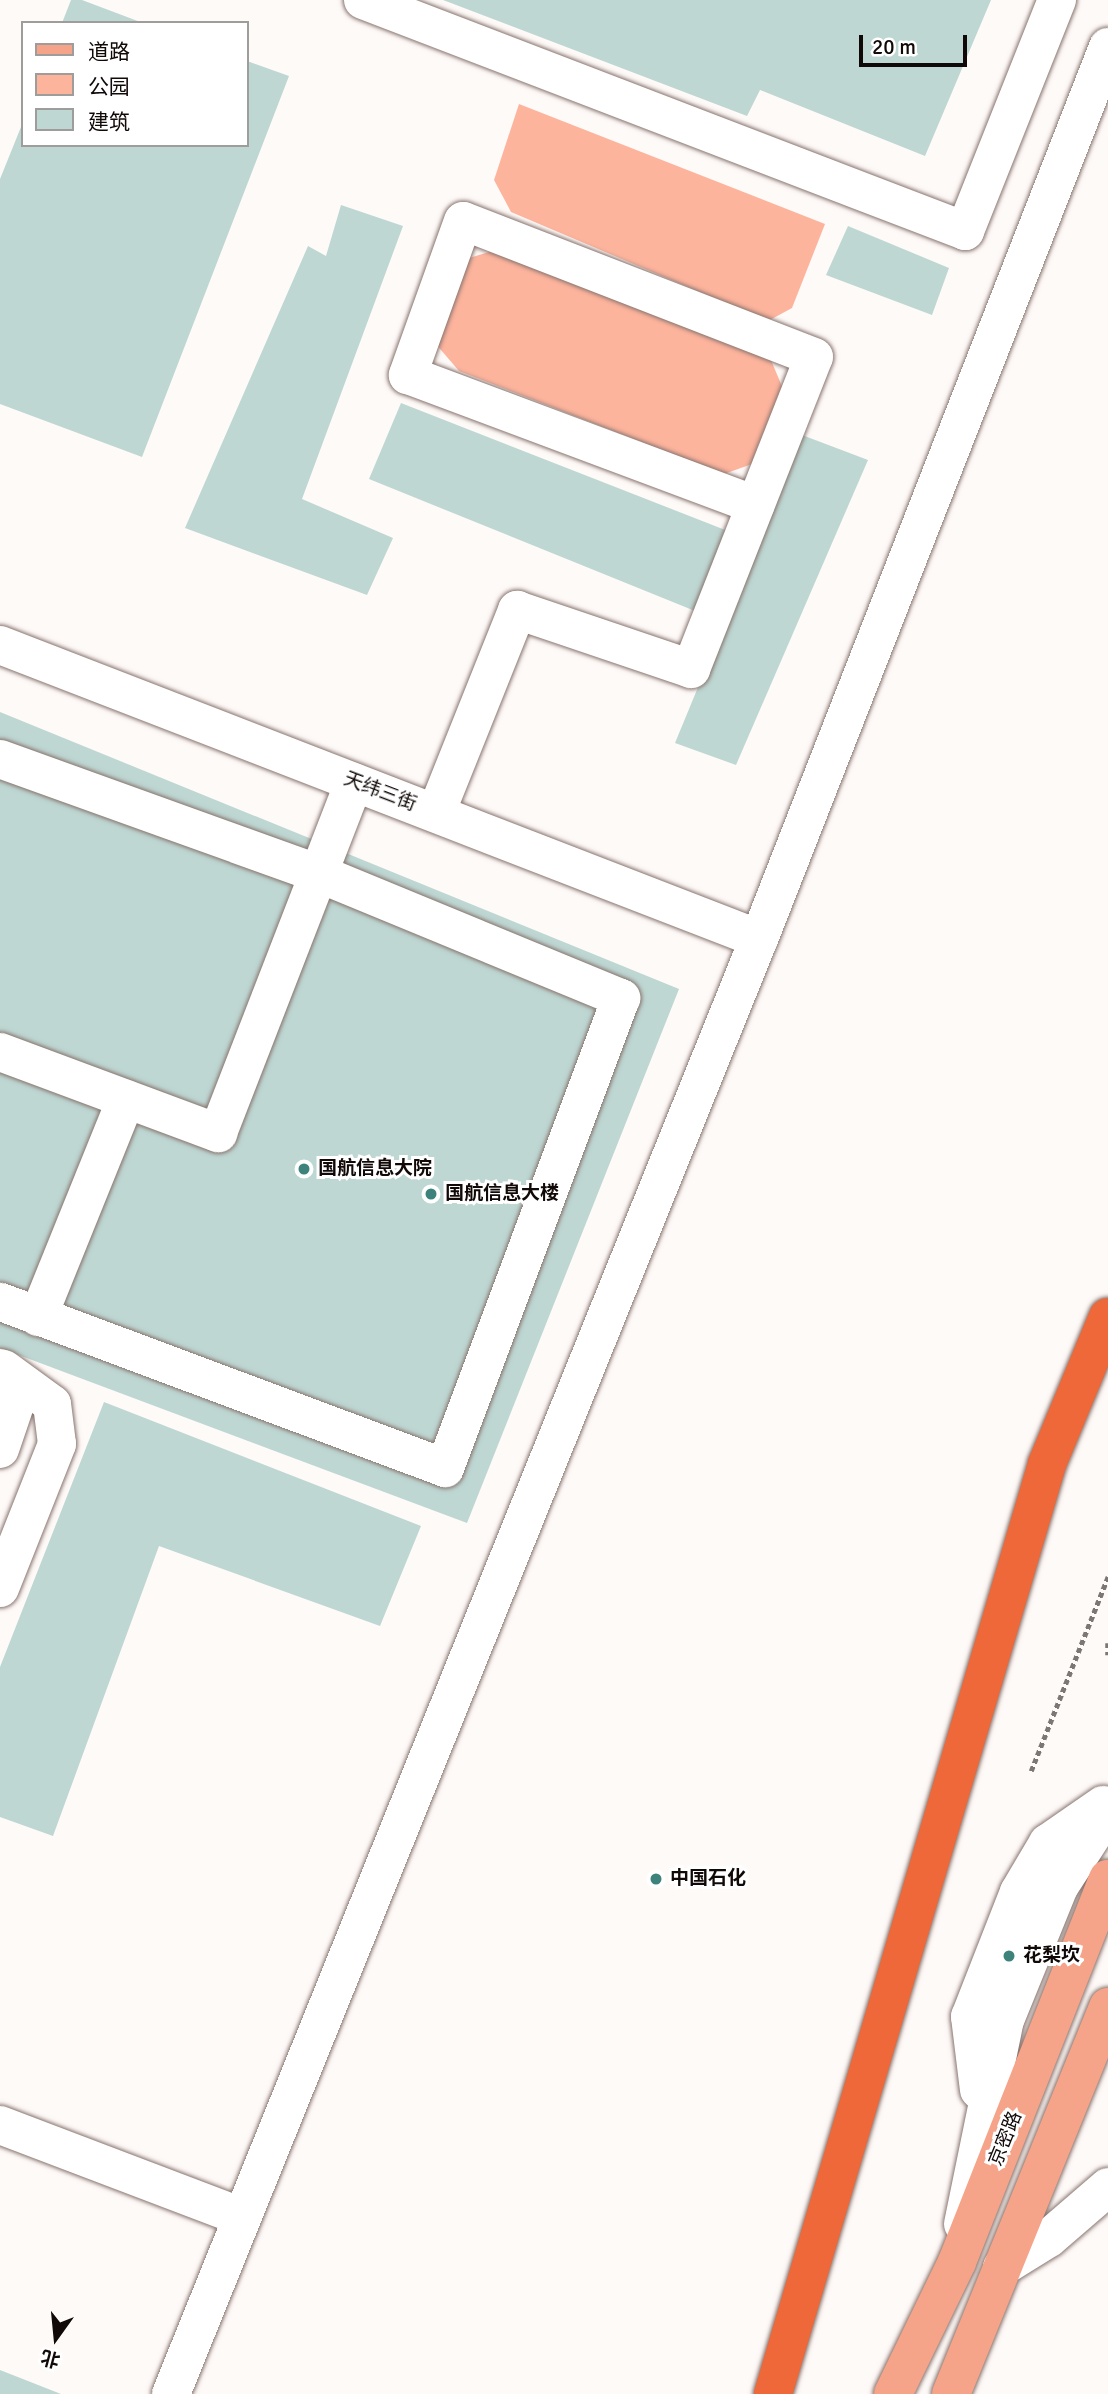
<!DOCTYPE html>
<html>
<head>
<meta charset="utf-8">
<style>
  body { margin:0 }
  #map { position:relative; width:1108px; height:2394px; overflow:hidden; background:#fefaf8; font-family:Signika,"Noto Sans SC",sans-serif }
  div>[style] { position:absolute }
  [style*='--x'] { left:calc(var(--x)*1px); top:calc(var(--y)*1px); width:calc(var(--w)*1px); rotate:calc(var(--a)*1deg) }
  .green>* { inset:0; background:#fdb49d }
  .building>* { inset:0; background:#bed7d3 }
  .path>* { height:4.5px; margin-top:-2.25px; transform-origin:0; background:repeating-linear-gradient(90deg,#7c7674 0 5px,transparent 0 8.5px) }
  .roads { filter:drop-shadow(0 0 2px #88746e) drop-shadow(0 0 2px #88746e) }
  .minor>* { height:38px; margin:-19px; padding:0 19px; transform-origin:19px; border-radius:19px; background:#fff }
  .major>* { height:38px; margin:-19px; padding:0 19px; transform-origin:19px; border-radius:19px; background:#f5a489 }
  .highway>* { height:38px; margin:-19px; padding:0 19px; transform-origin:19px; border-radius:19px; background:#ee683a }
  .dots>* { width:19px; height:19px; translate:-50% -50%; box-sizing:border-box; border:4px solid #fff; border-radius:50% }
  span { translate:-50% -50%; white-space:nowrap; text-align:center; line-height:1.15; -webkit-text-stroke:6px #fff; paint-order:stroke }
  .street-label { font-size:19px; color:#100907 }
  .poi-label { font-size:19px; color:#100907; font-weight:700 }
  .left { translate:0 -50%; text-align:left }
  .legend { position:absolute; left:21px; top:21px; width:228px; height:126px; box-sizing:border-box; background:#fff; border:2px solid #9f9d9c; margin:0; padding:9px 12px; list-style:none; font-size:21px; color:#100907 }
  .legend li { display:flex; align-items:center; gap:14px; height:35px }
  .legend b { width:35px; border:2px solid #9f9d9c }
  .north { position:absolute; left:21px; top:2303px; width:70px; height:70px; -webkit-text-stroke:5px #fff; paint-order:stroke; rotate:195deg; font-size:19px; font-weight:700; line-height:28px; text-align:center; color:#100907 }
  .north::after { content:''; display:block; margin:auto; width:24px; height:32px; background:#100907; clip-path:polygon(50% 0,100% 100%,50% 72%,0 100%) }
  .scale { position:absolute; left:859px; top:35px; width:108px; height:32px; box-sizing:border-box; border:4px solid #100907; border-top:0; padding-left:9px; font-size:21px; line-height:24px; white-space:nowrap; color:#100907; -webkit-text-stroke:5px #fff; paint-order:stroke }
</style>
</head>
<body>
<div id="map">
  <div class="green">
    <div style="clip-path:polygon(519px 104px,825px 224px,792px 308px,768px 321px,511px 212px,494px 180px)"></div>
    <div style="clip-path:polygon(502px 248px,768px 353px,784px 391px,752px 464px,724px 474px,459px 371px,435px 343px,466px 259px)"></div>
  </div>
  <div class="building">
    <div style="clip-path:polygon(71px 0,82px 0,143px 23px,62px 23px)"></div>
    <div style="clip-path:polygon(443px 0,991px 0,925px 156px,760px 90px,747px 116px)"></div>
    <div style="clip-path:polygon(247px 61px,289px 76px,142px 457px,0 404px,0 179px,23px 122px,23px 145px,247px 145px)"></div>
    <div style="clip-path:polygon(341px 205px,403px 226px,302px 499px,393px 538px,367px 595px,185px 528px,308px 246px,326px 256px)"></div>
    <div style="clip-path:polygon(848px 226px,949px 268px,932px 315px,826px 275px)"></div>
    <div style="clip-path:polygon(401px 403px,738px 535px,700px 613px,369px 479px)"></div>
    <div style="clip-path:polygon(802px 435px,868px 460px,736px 765px,675px 743px)"></div>
    <div style="clip-path:polygon(0 712px,679px 989px,467px 1523px,0 1348px)"></div>
    <div style="clip-path:polygon(104px 1402px,421px 1526px,380px 1626px,159px 1546px,53px 1836px,0 1817px,0 1667px)"></div>
    <div style="clip-path:polygon(0 2370px,61px 2394px,0 2394px)"></div>
  </div>
  <div class="path">
    <div style="--x:1108;--y:1643;--w:12;--a:90"></div>
    <div style="--x:1031;--y:1771;--w:209;--a:-68.4"></div>
  </div>
  <div class="roads">
    <div class="minor">
      <div style="--x:363;--y:0;--w:645;--a:20.99"></div>
      <div style="--x:965;--y:231;--w:249;--a:-68.3"></div>
      <div style="--x:0;--y:645;--w:814;--a:21.17"></div>
      <div style="--x:0;--y:759;--w:340;--a:19.8"></div>
      <div style="--x:320;--y:874;--w:326;--a:22.4"></div>
      <div style="--x:621;--y:998;--w:502;--a:110.53"></div>
      <div style="--x:445;--y:1468;--w:475;--a:-159.5"></div>
      <div style="--x:436;--y:813;--w:219;--a:-68.2"></div>
      <div style="--x:517;--y:610;--w:184;--a:18.7"></div>
      <div style="--x:691;--y:669;--w:335;--a:-68.5"></div>
      <div style="--x:814;--y:357;--w:376;--a:-158.8"></div>
      <div style="--x:463;--y:221;--w:164;--a:109.7"></div>
      <div style="--x:408;--y:375;--w:371;--a:20.5"></div>
      <div style="--x:0;--y:1052;--w:233;--a:20.4"></div>
      <div style="--x:218;--y:1133;--w:376;--a:-68.8"></div>
      <div style="--x:38;--y:1317;--w:235;--a:-68"></div>
      <div style="--x:0;--y:1368;--w:33;--a:57"></div>
      <div style="--x:18;--y:1396;--w:56;--a:108.8"></div>
      <div style="--x:0;--y:1588;--w:155;--a:-68.4"></div>
      <div style="--x:57;--y:1444;--w:40;--a:-97.1"></div>
      <div style="--x:52;--y:1404;--w:59;--a:-143.9"></div>
      <div style="--x:979;--y:2090;--w:74;--a:-97"></div>
      <div style="--x:970;--y:2017;--w:134;--a:-68.6"></div>
      <div style="--x:1019;--y:1892;--w:57;--a:-59.4"></div>
      <div style="--x:1048;--y:1843;--w:67;--a:-34.6"></div>
      <div style="--x:0;--y:2125;--w:259;--a:20.8"></div>
      <div style="--x:963;--y:2224;--w:208;--a:-78.4"></div>
      <div style="--x:1005;--y:2020;--w:144;--a:-67.9"></div>
      <div style="--x:1059;--y:1887;--w:90;--a:-57.2"></div>
      <div style="--x:1002;--y:2267;--w:55;--a:-31.7"></div>
      <div style="--x:1049;--y:2238;--w:78;--a:-40.8"></div>
      <div style="--x:171;--y:2394;--w:1569;--a:-68"></div>
      <div style="--x:759;--y:939;--w:958;--a:-68.63"></div>
    </div>
    <div class="major">
      <div style="--x:893;--y:2394;--w:147;--a:-64.1"></div>
      <div style="--x:957;--y:2262;--w:412;--a:-68.5"></div>
      <div style="--x:951;--y:2394;--w:418;--a:-67.9"></div>
    </div>
    <div class="highway">
      <div style="--x:773;--y:2394;--w:970;--a:-73.58"></div>
      <div style="--x:1047;--y:1464;--w:159;--a:-67.5"></div>
    </div>
  </div>
  <div class="dots">
    <div style="left:304px;top:1169px;background:#3d837b"></div>
    <div style="left:431px;top:1194px;background:#3d837b"></div>
    <div style="left:656px;top:1879px;background:#3d837b"></div>
    <div style="left:1009px;top:1956px;background:#3d837b"></div>
  </div>
  <div class="street-label">
    <span style="left:380px;top:792px;rotate:21deg">天纬三街</span>
    <span style="left:1006px;top:2139px;rotate:-68deg">京密路</span>
  </div>
  <div class="poi-label">
    <span class="left" style="left:318px;top:1169px">国航信息大院</span>
    <span class="left" style="left:445px;top:1194px">国航信息大楼</span>
    <span class="left" style="left:670px;top:1879px">中国石化</span>
    <span class="left" style="left:1023px;top:1956px">花梨坎</span>
  </div>
  <ul class="legend">
  <li><b style="height:9px;background:#f5a489"></b>道路</li>
  <li><b style="height:19px;background:#fdb49d"></b>公园</li>
  <li><b style="height:19px;background:#bed7d3"></b>建筑</li>
  </ul>
  <div class="north">北</div>
  <div class="scale">20 m</div>
</div>
</body>
</html>
